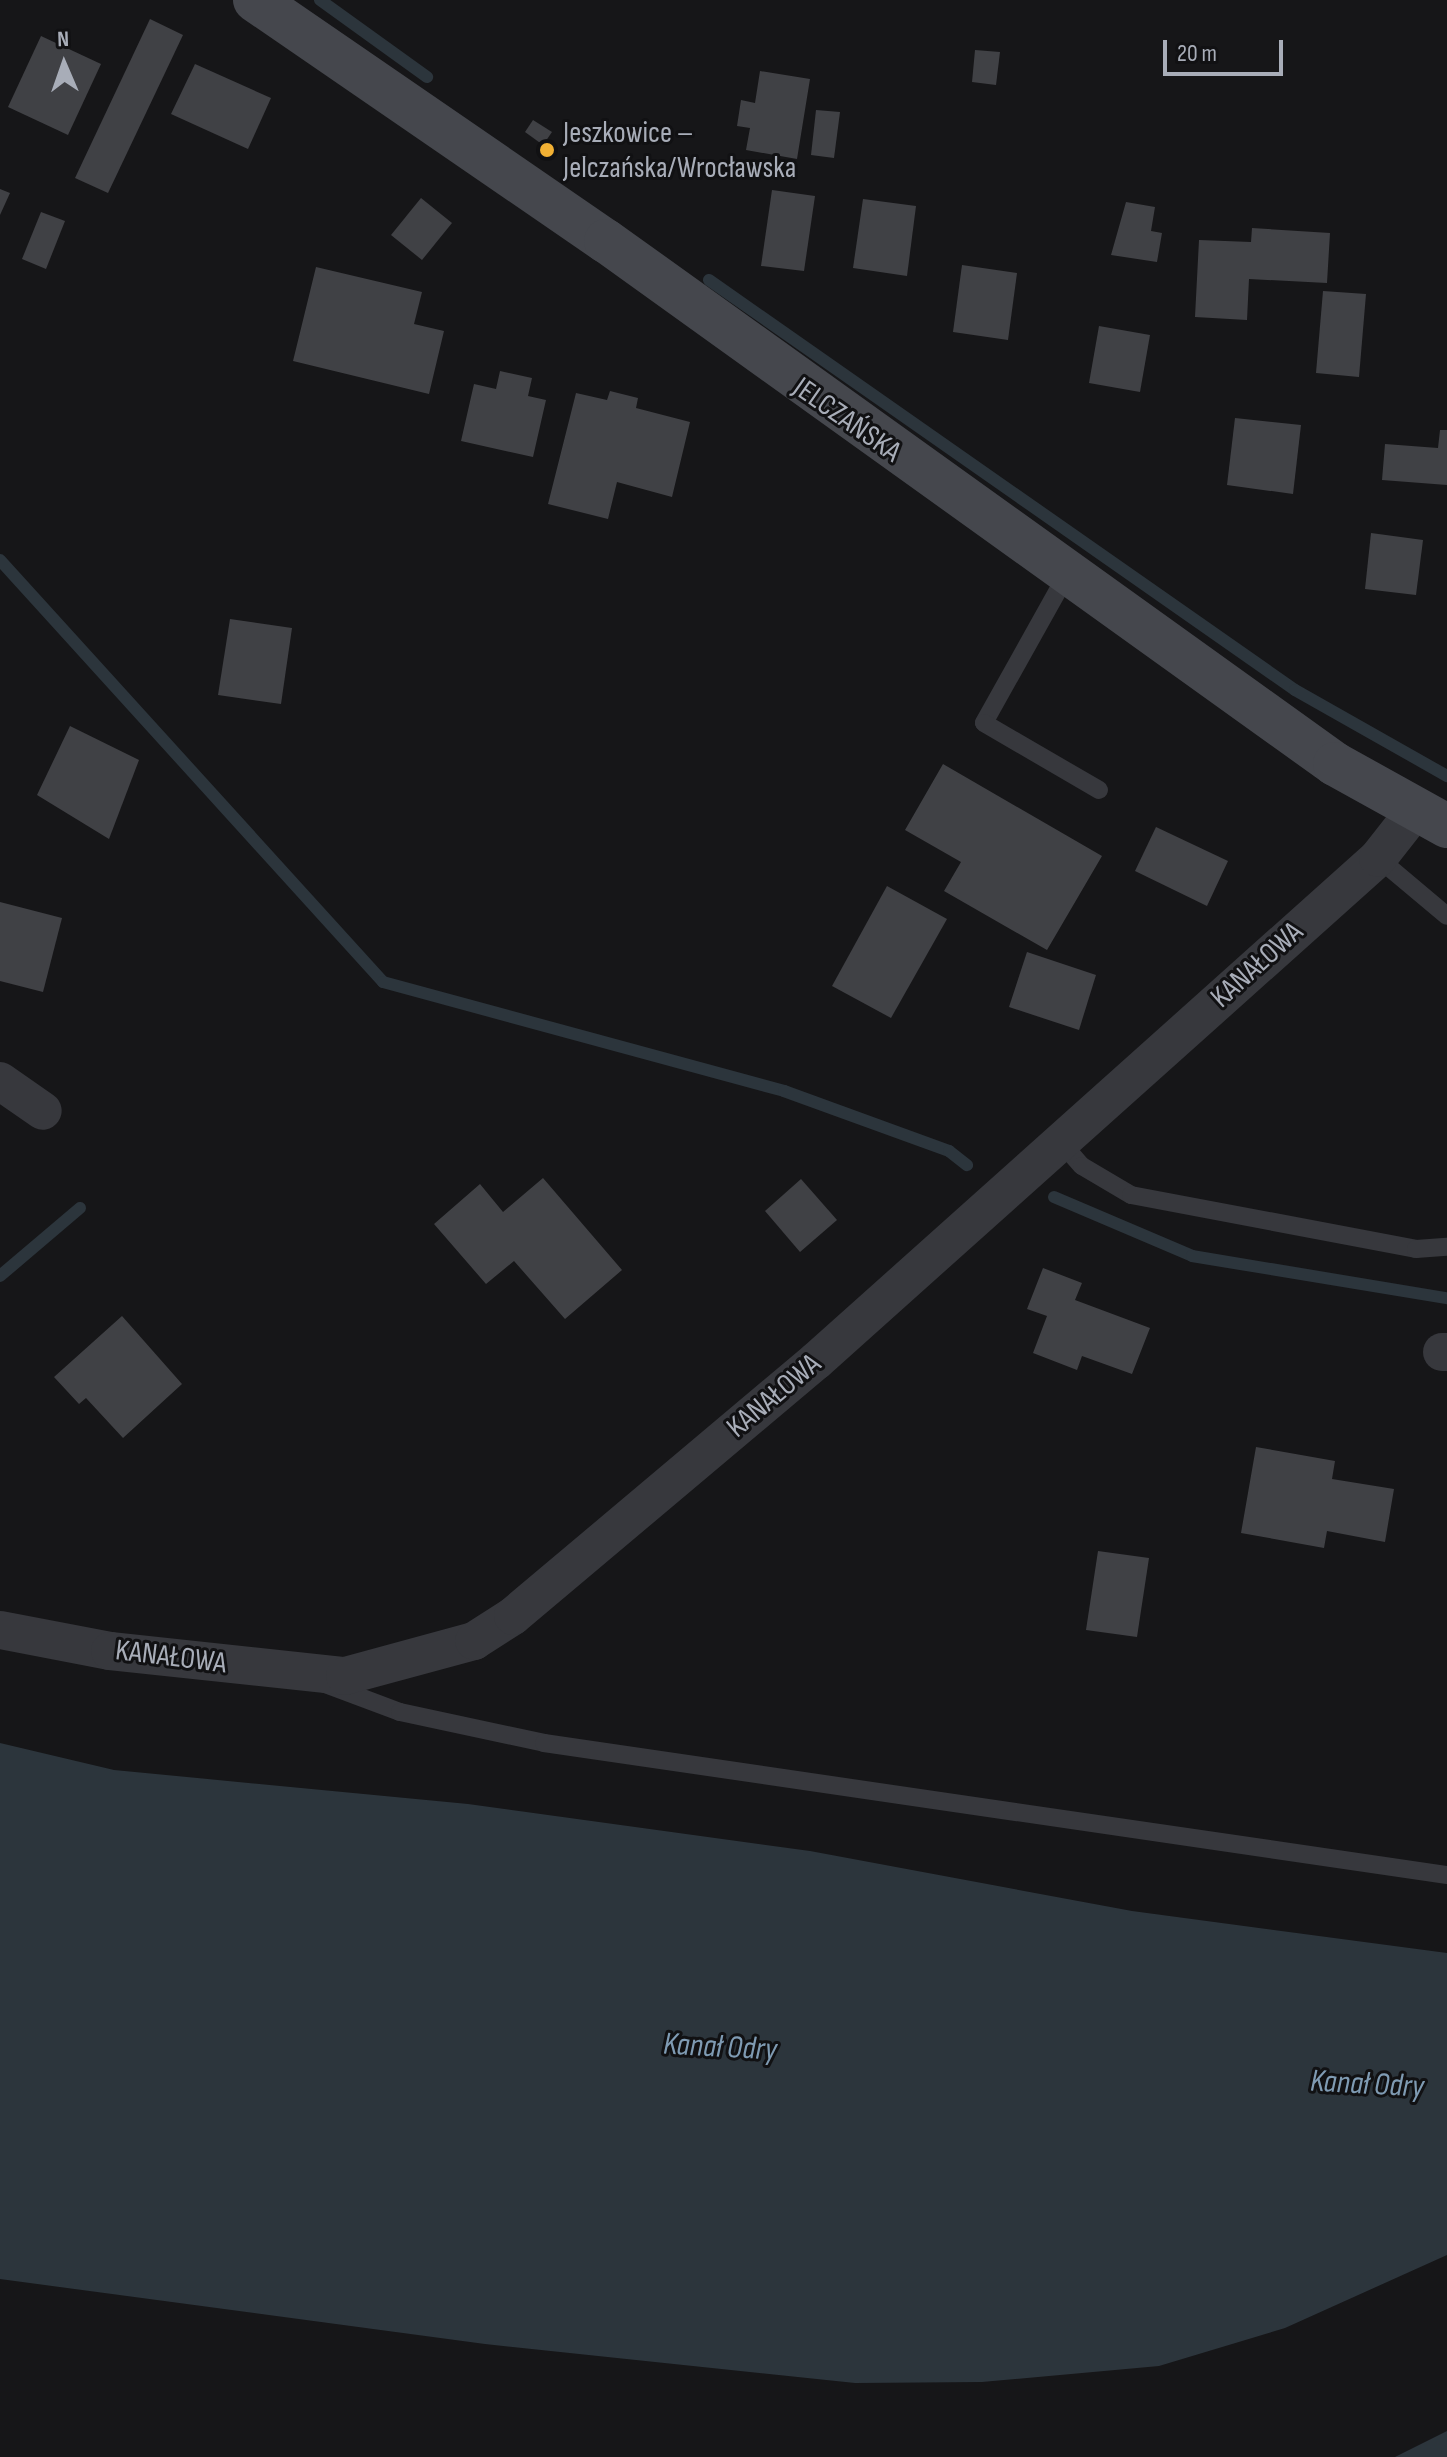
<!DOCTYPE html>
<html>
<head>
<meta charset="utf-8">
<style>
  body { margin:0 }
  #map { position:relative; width:1447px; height:2457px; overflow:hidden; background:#161618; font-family:"Sofia Sans Condensed",sans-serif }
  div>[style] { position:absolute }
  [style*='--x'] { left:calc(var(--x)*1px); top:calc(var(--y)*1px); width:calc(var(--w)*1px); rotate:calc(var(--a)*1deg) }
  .water>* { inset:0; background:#2c353c }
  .stream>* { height:12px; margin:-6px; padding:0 6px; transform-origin:6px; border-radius:6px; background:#2c353c }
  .building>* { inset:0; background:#404145 }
  .service>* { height:18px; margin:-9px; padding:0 9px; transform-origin:9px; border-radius:9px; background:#37383d }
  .minor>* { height:38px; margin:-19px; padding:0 19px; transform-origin:19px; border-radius:19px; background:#37383d }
  .secondary>* { height:44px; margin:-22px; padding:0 22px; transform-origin:22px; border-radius:22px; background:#45474d }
  .dots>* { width:22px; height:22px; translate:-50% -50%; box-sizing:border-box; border:4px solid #111113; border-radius:50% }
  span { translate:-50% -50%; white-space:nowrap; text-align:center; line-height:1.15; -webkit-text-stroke:6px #111113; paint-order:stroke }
  .poi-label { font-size:30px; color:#a8adb8 }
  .left { translate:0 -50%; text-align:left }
  .street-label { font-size:30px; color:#a8adb8 }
  .water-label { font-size:32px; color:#7f9bb3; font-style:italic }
  .north { position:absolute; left:24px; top:24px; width:80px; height:80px; -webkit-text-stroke:6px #111113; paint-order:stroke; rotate:358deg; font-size:22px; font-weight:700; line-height:32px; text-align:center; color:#a8adb8 }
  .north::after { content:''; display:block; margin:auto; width:28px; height:36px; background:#a8adb8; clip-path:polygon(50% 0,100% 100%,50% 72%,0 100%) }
  .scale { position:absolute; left:1163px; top:40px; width:120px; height:36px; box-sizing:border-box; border:4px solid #a8adb8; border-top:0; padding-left:10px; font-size:24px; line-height:28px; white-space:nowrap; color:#a8adb8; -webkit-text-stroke:6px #111113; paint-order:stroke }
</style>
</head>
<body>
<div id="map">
  <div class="water">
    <div style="clip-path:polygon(0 1743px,114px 1770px,468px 1804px,810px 1851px,1132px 1911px,1447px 1953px,1447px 2255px,1285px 2328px,1159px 2366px,982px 2382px,855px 2383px,485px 2344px,0 2279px)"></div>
    <div style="clip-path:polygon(1447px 2431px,1447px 2457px,1395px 2457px)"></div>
  </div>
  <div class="stream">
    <div style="--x:320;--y:0;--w:132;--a:35.7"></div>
    <div style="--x:709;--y:280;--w:715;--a:34.98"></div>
    <div style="--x:1295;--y:690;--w:175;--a:29.5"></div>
    <div style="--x:0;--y:560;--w:570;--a:47.77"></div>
    <div style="--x:383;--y:982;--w:416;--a:15.2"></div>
    <div style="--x:784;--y:1091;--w:176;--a:20"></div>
    <div style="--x:949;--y:1151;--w:23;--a:38"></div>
    <div style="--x:1054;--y:1197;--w:150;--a:23.1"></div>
    <div style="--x:1192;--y:1256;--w:258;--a:9.4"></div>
    <div style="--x:0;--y:1276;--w:105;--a:-40.4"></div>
  </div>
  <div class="building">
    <div style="clip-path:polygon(150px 19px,183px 35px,108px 193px,75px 178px)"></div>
    <div style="clip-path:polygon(41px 36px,101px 64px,68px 135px,8px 107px)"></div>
    <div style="clip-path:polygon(975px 50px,1000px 52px,996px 85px,972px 82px)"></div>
    <div style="clip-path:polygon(195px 64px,271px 98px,248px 149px,171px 114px)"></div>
    <div style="clip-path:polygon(760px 71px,810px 79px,797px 159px,746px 150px,750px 128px,737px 126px,741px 100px,755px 103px)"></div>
    <div style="clip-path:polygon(816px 110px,840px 112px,834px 158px,811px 155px)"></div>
    <div style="clip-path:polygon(533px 120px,552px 132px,543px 145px,525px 132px)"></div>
    <div style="clip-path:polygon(0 189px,10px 193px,0 215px)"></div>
    <div style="clip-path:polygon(772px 190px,815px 196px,804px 271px,761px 266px)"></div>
    <div style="clip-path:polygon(421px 198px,452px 223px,422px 260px,391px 235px)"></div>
    <div style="clip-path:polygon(863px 199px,916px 206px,907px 276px,853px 268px)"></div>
    <div style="clip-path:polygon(1126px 202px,1155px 207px,1151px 231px,1162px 233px,1157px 262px,1111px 255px)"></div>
    <div style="clip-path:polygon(41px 212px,65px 221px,46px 269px,22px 259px)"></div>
    <div style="clip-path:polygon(1252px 228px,1330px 233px,1327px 283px,1249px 279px,1247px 320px,1195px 317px,1199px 240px,1251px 242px)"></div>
    <div style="clip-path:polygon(962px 265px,1017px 273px,1008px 340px,953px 332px)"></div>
    <div style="clip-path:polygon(316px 267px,422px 292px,414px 324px,444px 331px,429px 394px,293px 361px)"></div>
    <div style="clip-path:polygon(1323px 291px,1366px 294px,1359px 377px,1316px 373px)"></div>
    <div style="clip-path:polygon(1099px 326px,1150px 335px,1140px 392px,1089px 383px)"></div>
    <div style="clip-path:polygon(500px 371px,532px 378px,528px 396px,546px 400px,533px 457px,461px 441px,474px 384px,496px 389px)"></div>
    <div style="clip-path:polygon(610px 391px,638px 398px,636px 408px,690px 422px,672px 497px,617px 482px,608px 519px,548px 504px,576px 393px,607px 400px)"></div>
    <div style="clip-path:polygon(1235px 418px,1301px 425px,1293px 494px,1227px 485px)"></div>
    <div style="clip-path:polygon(1440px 430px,1447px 430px,1447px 485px,1382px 480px,1385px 444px,1438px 448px)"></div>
    <div style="clip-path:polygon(1371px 533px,1423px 540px,1416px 595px,1365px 589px)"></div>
    <div style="clip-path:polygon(230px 619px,292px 628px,281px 704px,218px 695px)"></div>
    <div style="clip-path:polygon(70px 726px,139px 760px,109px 839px,37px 795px)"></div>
    <div style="clip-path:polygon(943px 764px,1102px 856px,1047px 950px,944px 891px,961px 862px,905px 830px)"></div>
    <div style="clip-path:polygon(1156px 827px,1228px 861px,1207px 906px,1135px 871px)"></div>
    <div style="clip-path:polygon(887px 886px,947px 919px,891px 1018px,832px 986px)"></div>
    <div style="clip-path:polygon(0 902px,62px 918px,43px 992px,0 981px)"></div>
    <div style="clip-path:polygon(1027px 952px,1096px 975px,1079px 1030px,1009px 1007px)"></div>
    <div style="clip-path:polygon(543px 1178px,622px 1270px,565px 1319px,514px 1261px,486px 1284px,434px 1224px,480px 1184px,503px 1212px)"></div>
    <div style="clip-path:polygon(801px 1179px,837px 1220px,800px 1252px,765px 1211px)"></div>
    <div style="clip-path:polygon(1043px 1268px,1082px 1283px,1075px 1300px,1150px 1328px,1132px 1374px,1082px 1356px,1077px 1370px,1033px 1353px,1047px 1316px,1027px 1309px)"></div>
    <div style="clip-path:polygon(122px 1316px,182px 1384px,123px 1438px,86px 1398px,79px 1404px,54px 1377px)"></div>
    <div style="clip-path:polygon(1256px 1447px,1335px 1461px,1332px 1479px,1394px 1489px,1385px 1542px,1327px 1531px,1324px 1548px,1241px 1533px)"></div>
    <div style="clip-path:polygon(1098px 1551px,1149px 1558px,1137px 1637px,1086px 1630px)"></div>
  </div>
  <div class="service">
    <div style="--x:1066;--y:576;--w:168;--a:119.2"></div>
    <div style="--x:984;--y:723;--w:133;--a:30.2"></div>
    <div style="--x:1378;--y:858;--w:90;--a:40"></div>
    <div style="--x:1060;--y:1141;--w:33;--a:49"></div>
    <div style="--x:1082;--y:1166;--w:57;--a:30.6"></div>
    <div style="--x:1131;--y:1195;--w:290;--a:10.7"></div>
    <div style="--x:1416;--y:1249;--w:31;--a:-4"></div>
    <div style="--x:320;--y:1682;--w:85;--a:20.6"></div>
    <div style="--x:400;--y:1712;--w:147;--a:12.1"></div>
    <div style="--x:544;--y:1743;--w:913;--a:8.32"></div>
  </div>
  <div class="minor">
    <div style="--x:0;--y:1081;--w:52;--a:34.9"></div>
    <div style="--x:1442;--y:1352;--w:5;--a:0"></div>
    <div style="--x:0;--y:1630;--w:112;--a:10.8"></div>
    <div style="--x:110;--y:1651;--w:236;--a:6.1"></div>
    <div style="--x:345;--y:1676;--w:134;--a:-15.2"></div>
    <div style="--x:474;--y:1641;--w:46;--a:-32.7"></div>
    <div style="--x:513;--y:1616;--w:396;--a:-40.1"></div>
    <div style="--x:816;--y:1361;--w:754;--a:-41.83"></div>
    <div style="--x:1378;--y:858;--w:60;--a:-51.8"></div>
  </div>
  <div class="secondary">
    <div style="--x:255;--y:0;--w:426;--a:34.5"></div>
    <div style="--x:606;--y:241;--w:897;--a:35.66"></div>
    <div style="--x:1335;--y:764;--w:128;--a:29"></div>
  </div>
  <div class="dots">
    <div style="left:547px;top:150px;background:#f2b134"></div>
  </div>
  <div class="poi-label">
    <span class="left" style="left:563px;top:150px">Jeszkowice –<br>Jelczańska/Wrocławska</span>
  </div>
  <div class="street-label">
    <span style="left:847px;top:420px;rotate:35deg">JELCZAŃSKA</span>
    <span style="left:1257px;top:965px;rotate:-42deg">KANAŁOWA</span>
    <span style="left:774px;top:1396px;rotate:-40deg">KANAŁOWA</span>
    <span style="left:171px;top:1657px;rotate:7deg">KANAŁOWA</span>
  </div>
  <div class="water-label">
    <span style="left:720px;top:2048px;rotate:3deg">Kanał Odry</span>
    <span style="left:1367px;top:2085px;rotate:3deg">Kanał Odry</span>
  </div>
  <div class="north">N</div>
  <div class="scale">20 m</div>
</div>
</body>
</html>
